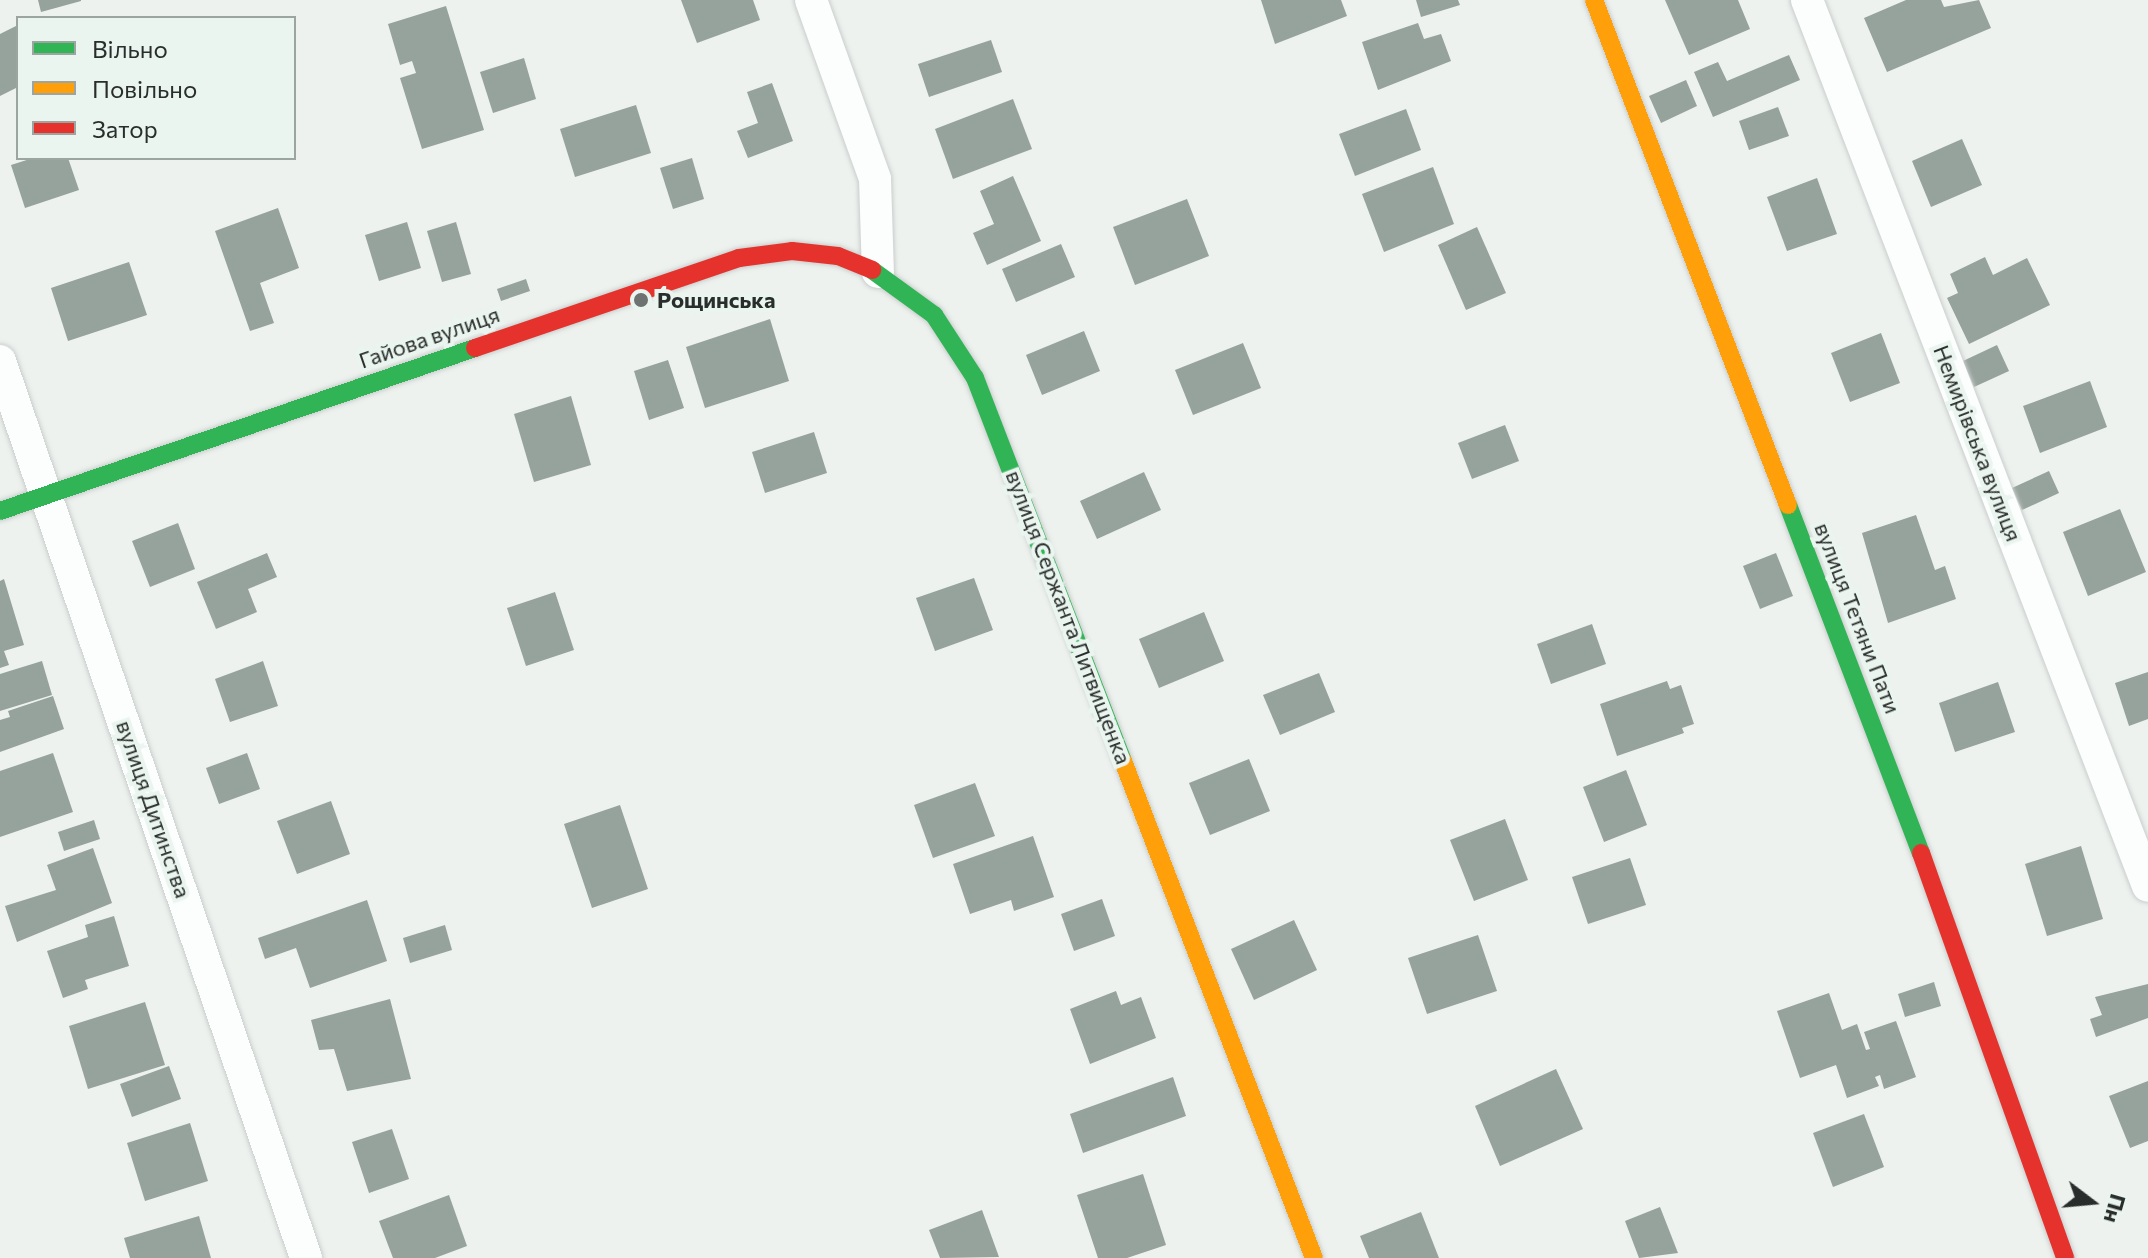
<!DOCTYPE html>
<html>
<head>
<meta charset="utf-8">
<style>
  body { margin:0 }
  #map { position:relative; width:2148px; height:1258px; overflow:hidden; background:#edf2ef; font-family:Commissioner,sans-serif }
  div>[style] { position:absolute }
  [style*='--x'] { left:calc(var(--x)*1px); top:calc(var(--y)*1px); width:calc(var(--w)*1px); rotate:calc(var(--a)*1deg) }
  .building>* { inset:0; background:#96a29c }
  .roads { filter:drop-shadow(0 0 2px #cacecc) drop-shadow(0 0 2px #cacecc) }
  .street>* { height:32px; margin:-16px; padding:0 16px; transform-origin:16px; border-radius:16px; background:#fcfdfd }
  .fast>* { height:18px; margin:-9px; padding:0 9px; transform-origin:9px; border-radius:9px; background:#30b455 }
  .slow>* { height:18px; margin:-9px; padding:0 9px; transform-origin:9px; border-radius:9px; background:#ff9f0a }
  .jam>* { height:18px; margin:-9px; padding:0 9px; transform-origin:9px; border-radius:9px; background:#e5322d }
  .dots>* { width:22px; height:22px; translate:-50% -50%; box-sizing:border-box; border:4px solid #eaf5ef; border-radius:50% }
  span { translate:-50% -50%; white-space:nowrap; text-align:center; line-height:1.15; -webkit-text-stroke:8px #eaf5ef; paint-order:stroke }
  .poi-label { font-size:22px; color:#292d2b; font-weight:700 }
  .left { translate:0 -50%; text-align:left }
  .street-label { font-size:22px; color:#292d2b }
  .legend { position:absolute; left:16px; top:16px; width:280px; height:144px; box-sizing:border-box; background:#eaf5ef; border:2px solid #9da5a1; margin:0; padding:10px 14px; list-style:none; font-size:24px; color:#292d2b }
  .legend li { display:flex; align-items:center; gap:16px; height:40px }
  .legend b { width:40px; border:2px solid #9da5a1 }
  .north { position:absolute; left:2052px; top:1162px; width:80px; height:80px; -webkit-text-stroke:6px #eaf5ef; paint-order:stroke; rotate:106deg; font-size:22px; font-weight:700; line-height:32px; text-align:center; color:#292d2b }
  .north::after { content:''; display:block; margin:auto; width:28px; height:36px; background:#292d2b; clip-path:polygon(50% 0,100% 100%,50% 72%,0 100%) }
</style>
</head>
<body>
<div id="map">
  <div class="building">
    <div style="clip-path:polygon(38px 0,81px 0,81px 1px,41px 12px)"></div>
    <div style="clip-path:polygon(681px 0,753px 0,760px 20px,697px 43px)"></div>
    <div style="clip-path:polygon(1261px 0,1341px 0,1347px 16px,1275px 44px)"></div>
    <div style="clip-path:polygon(1416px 0,1458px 0,1460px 5px,1421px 17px)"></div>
    <div style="clip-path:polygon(1665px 0,1738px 0,1750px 29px,1689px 55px)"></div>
    <div style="clip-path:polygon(1906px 0,1941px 0,1944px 7px,1979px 0,1991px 28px,1887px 72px,1864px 18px)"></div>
    <div style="clip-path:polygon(446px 6px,484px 130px,422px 149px,400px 78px,416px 73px,412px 61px,400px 65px,388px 24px)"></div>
    <div style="clip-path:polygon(1418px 23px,1424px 39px,1441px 34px,1451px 61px,1378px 90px,1362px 42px)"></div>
    <div style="clip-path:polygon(18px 25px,18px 87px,0 96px,0 34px)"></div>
    <div style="clip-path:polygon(991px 40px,1002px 72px,929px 97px,918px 64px)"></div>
    <div style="clip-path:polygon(1789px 55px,1800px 80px,1713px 117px,1694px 72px,1718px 62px,1727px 81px)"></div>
    <div style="clip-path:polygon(524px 58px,536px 99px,493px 113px,480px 72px)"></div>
    <div style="clip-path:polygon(1686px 80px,1697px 106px,1661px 123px,1649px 96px)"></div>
    <div style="clip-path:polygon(772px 83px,793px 141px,748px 158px,737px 131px,758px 123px,747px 92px)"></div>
    <div style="clip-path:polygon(1013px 99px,1032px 149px,953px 179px,935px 129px)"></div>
    <div style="clip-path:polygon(636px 105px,651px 153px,575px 177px,560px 129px)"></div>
    <div style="clip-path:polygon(1778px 107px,1789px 136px,1749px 150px,1739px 121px)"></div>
    <div style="clip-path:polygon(1406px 109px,1421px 150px,1355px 176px,1339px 134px)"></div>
    <div style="clip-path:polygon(1962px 139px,1982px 185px,1931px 207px,1912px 161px)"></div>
    <div style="clip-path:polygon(33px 158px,68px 158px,79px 190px,25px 208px,11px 165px)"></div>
    <div style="clip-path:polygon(692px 158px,704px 199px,673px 209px,660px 168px)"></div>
    <div style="clip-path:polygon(1433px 167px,1454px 224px,1384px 252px,1362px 194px)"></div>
    <div style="clip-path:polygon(1013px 176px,1041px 241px,987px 265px,973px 233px,994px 224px,980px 191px)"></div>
    <div style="clip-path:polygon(1817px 178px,1837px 234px,1787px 251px,1767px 197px)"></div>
    <div style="clip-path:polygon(1187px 199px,1209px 256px,1135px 285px,1113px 227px)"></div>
    <div style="clip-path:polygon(278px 208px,299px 268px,260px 283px,274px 323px,250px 331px,215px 231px)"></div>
    <div style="clip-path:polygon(407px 222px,421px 268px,379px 281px,365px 235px)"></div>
    <div style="clip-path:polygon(456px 222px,471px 274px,442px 282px,427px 231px)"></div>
    <div style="clip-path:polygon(1477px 227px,1506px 293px,1466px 310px,1438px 245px)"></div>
    <div style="clip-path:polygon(1061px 244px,1075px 277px,1016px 302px,1002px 269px)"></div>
    <div style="clip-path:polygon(1985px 257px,1993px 275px,2027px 258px,2050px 305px,1969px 344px,1947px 298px,1958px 293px,1950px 274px)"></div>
    <div style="clip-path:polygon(129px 262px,147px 315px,68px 341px,51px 288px)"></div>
    <div style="clip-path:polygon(526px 279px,530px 291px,501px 301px,497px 289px)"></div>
    <div style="clip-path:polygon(770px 319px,789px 381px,705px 408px,686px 347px)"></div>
    <div style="clip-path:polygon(1084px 331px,1100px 371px,1042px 395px,1026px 355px)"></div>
    <div style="clip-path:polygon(1881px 333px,1900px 383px,1850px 402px,1831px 353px)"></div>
    <div style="clip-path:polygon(1243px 343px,1261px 388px,1193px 415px,1175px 370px)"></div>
    <div style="clip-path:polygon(1997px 345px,2009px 371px,1974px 387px,1963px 361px)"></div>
    <div style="clip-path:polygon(668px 360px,684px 408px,649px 420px,634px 371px)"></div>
    <div style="clip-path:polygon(2090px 381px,2107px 427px,2040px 453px,2023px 406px)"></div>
    <div style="clip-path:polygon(571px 396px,591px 465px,534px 482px,514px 414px)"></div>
    <div style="clip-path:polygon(1505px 425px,1519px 461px,1472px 479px,1458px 443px)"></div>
    <div style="clip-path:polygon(814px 432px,827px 473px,765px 493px,752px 452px)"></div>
    <div style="clip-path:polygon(2049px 471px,2059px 493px,2022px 510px,2012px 488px)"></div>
    <div style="clip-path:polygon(1144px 472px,1161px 510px,1097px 539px,1080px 501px)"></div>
    <div style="clip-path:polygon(2120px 509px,2146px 572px,2088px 596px,2063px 532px)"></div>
    <div style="clip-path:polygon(1916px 515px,1935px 570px,1945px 566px,1956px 599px,1888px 623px,1862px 533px)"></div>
    <div style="clip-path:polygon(178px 523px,195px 569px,150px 587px,132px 541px)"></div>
    <div style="clip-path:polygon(267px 553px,277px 577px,248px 589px,257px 612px,216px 629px,197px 582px)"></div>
    <div style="clip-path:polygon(1776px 553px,1793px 596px,1760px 609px,1743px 566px)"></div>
    <div style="clip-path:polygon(974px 578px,993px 630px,935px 651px,916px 598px)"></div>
    <div style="clip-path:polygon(4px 579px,24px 645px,4px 651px,9px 665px,0 668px,0 581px)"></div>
    <div style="clip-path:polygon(555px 592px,574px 650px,526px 666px,507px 608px)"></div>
    <div style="clip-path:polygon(1204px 612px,1224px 661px,1159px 688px,1139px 639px)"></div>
    <div style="clip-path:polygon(1592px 624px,1606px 664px,1551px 684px,1537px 644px)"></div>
    <div style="clip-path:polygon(42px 661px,52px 695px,0 711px,0 674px)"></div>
    <div style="clip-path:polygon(263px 661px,278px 706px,230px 722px,215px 679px)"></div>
    <div style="clip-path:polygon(2148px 672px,2148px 719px,2129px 726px,2115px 683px)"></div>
    <div style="clip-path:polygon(1319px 673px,1335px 712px,1280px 735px,1263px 695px)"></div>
    <div style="clip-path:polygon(1667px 681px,1670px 689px,1681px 685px,1694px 724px,1682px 728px,1684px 733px,1617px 756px,1600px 704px)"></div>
    <div style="clip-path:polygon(1998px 682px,2015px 732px,1955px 752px,1939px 703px)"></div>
    <div style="clip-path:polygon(53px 696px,64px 729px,0 752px,0 720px,10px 717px,8px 711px)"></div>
    <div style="clip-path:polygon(53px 753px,73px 812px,0 837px,0 771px)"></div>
    <div style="clip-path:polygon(247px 753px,260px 789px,219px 804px,206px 768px)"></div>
    <div style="clip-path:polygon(1249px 759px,1270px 811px,1210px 835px,1189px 783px)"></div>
    <div style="clip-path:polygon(1626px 770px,1647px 825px,1604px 842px,1583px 787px)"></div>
    <div style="clip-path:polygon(975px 783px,995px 836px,933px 858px,914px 805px)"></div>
    <div style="clip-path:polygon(331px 801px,350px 854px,297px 874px,277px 821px)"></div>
    <div style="clip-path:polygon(620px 805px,648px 889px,592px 908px,564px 824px)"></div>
    <div style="clip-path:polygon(1505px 819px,1528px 880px,1474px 901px,1450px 840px)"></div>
    <div style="clip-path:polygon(94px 820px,100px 839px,64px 851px,58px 832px)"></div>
    <div style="clip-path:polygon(1033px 836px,1054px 897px,1014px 911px,1011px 900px,970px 914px,953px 864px)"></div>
    <div style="clip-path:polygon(2081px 846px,2103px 919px,2047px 936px,2025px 864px)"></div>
    <div style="clip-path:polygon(93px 848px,112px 903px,17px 942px,5px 906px,56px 890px,47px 865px)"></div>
    <div style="clip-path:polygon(1630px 858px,1646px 905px,1588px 924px,1572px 877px)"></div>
    <div style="clip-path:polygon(1102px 899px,1115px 936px,1074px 951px,1061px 914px)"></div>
    <div style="clip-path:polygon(367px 900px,387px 961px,310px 988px,296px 948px,265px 959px,258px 938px)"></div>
    <div style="clip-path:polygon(114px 916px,129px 966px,85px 980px,88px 989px,63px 998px,47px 951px,88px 937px,85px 925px)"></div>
    <div style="clip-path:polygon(1294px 920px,1317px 970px,1254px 1000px,1231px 949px)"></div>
    <div style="clip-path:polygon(445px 925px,452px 950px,410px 963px,403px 938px)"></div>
    <div style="clip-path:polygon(1478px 935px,1497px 991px,1427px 1014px,1408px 958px)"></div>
    <div style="clip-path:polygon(1934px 982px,1941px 1006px,1905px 1017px,1898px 994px)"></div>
    <div style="clip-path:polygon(2148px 984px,2148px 1018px,2096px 1037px,2090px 1019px,2102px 1015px,2095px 997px)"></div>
    <div style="clip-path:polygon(1116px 991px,1121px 1005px,1141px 997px,1156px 1038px,1090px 1064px,1070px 1009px)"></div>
    <div style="clip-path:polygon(1829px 993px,1842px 1030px,1857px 1024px,1866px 1050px,1870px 1049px,1864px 1032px,1896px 1021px,1916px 1077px,1884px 1089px,1880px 1075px,1875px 1077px,1879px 1086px,1847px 1098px,1836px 1065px,1800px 1078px,1777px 1011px)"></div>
    <div style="clip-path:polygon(390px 999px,411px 1079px,347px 1091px,334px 1049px,319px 1050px,311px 1020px)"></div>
    <div style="clip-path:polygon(145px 1002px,165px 1065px,88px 1089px,69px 1026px)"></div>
    <div style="clip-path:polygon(169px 1066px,181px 1099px,132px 1117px,120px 1084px)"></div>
    <div style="clip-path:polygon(1556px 1069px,1583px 1129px,1500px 1166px,1475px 1106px)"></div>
    <div style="clip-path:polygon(1173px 1077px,1186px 1116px,1083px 1153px,1070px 1114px)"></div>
    <div style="clip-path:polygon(2148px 1081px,2148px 1141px,2130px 1148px,2109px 1096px)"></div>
    <div style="clip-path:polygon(1864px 1114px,1884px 1167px,1833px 1187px,1813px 1133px)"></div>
    <div style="clip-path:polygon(190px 1123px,208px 1181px,145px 1201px,127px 1143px)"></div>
    <div style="clip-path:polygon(392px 1129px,409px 1179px,369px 1193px,352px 1142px)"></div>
    <div style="clip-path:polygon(1143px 1174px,1166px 1245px,1127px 1258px,1098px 1258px,1077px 1195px)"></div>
    <div style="clip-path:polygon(449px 1195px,467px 1246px,435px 1258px,393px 1258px,379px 1221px)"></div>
    <div style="clip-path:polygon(1660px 1207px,1678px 1253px,1639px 1258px,1625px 1221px)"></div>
    <div style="clip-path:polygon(982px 1210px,999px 1257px,940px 1258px,929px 1230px)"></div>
    <div style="clip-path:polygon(1421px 1212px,1439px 1258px,1369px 1258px,1360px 1236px)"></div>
    <div style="clip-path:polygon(199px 1216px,211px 1258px,130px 1258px,124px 1238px)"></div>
  </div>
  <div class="roads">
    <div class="street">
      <div style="--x:811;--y:0;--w:190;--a:70.3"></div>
      <div style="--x:875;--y:179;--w:93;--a:88.2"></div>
      <div style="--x:1807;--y:0;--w:949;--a:68.95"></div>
      <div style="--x:0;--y:361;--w:948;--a:71.16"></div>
    </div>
    <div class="fast">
      <div style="--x:872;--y:270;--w:77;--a:36"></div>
      <div style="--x:934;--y:315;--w:75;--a:56.9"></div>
      <div style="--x:975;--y:378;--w:411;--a:68.9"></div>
      <div style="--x:1788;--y:505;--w:373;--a:69.1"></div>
      <div style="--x:0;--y:511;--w:502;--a:-18.94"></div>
    </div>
    <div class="slow">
      <div style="--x:1594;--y:0;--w:541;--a:68.99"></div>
      <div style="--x:1123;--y:761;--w:532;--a:68.98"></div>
    </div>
    <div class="jam">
      <div style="--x:475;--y:348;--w:279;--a:-18.8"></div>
      <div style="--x:739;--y:258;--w:53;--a:-7.5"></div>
      <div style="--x:792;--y:251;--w:46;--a:6.2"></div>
      <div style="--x:838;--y:256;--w:37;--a:22"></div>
      <div style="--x:1921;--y:853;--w:430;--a:70.4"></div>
    </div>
  </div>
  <div class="dots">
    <div style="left:641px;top:300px;background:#6e7270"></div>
  </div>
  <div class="poi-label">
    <span class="left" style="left:657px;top:300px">Рощинська</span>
  </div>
  <div class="street-label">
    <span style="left:429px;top:337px;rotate:-19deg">Гайова вулиця</span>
    <span style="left:1978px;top:443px;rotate:69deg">Немирівська вулиця</span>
    <span style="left:1069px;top:617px;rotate:69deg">вулиця Сержанта Литвищенка</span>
    <span style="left:1858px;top:618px;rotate:69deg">вулиця Тетяни Пати</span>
    <span style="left:154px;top:809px;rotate:71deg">вулиця Дитинства</span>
  </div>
  <ul class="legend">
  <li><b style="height:10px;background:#30b455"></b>Вільно</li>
  <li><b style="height:10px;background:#ff9f0a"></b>Повільно</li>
  <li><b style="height:10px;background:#e5322d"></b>Затор</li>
  </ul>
  <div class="north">Пн</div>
</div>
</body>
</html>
